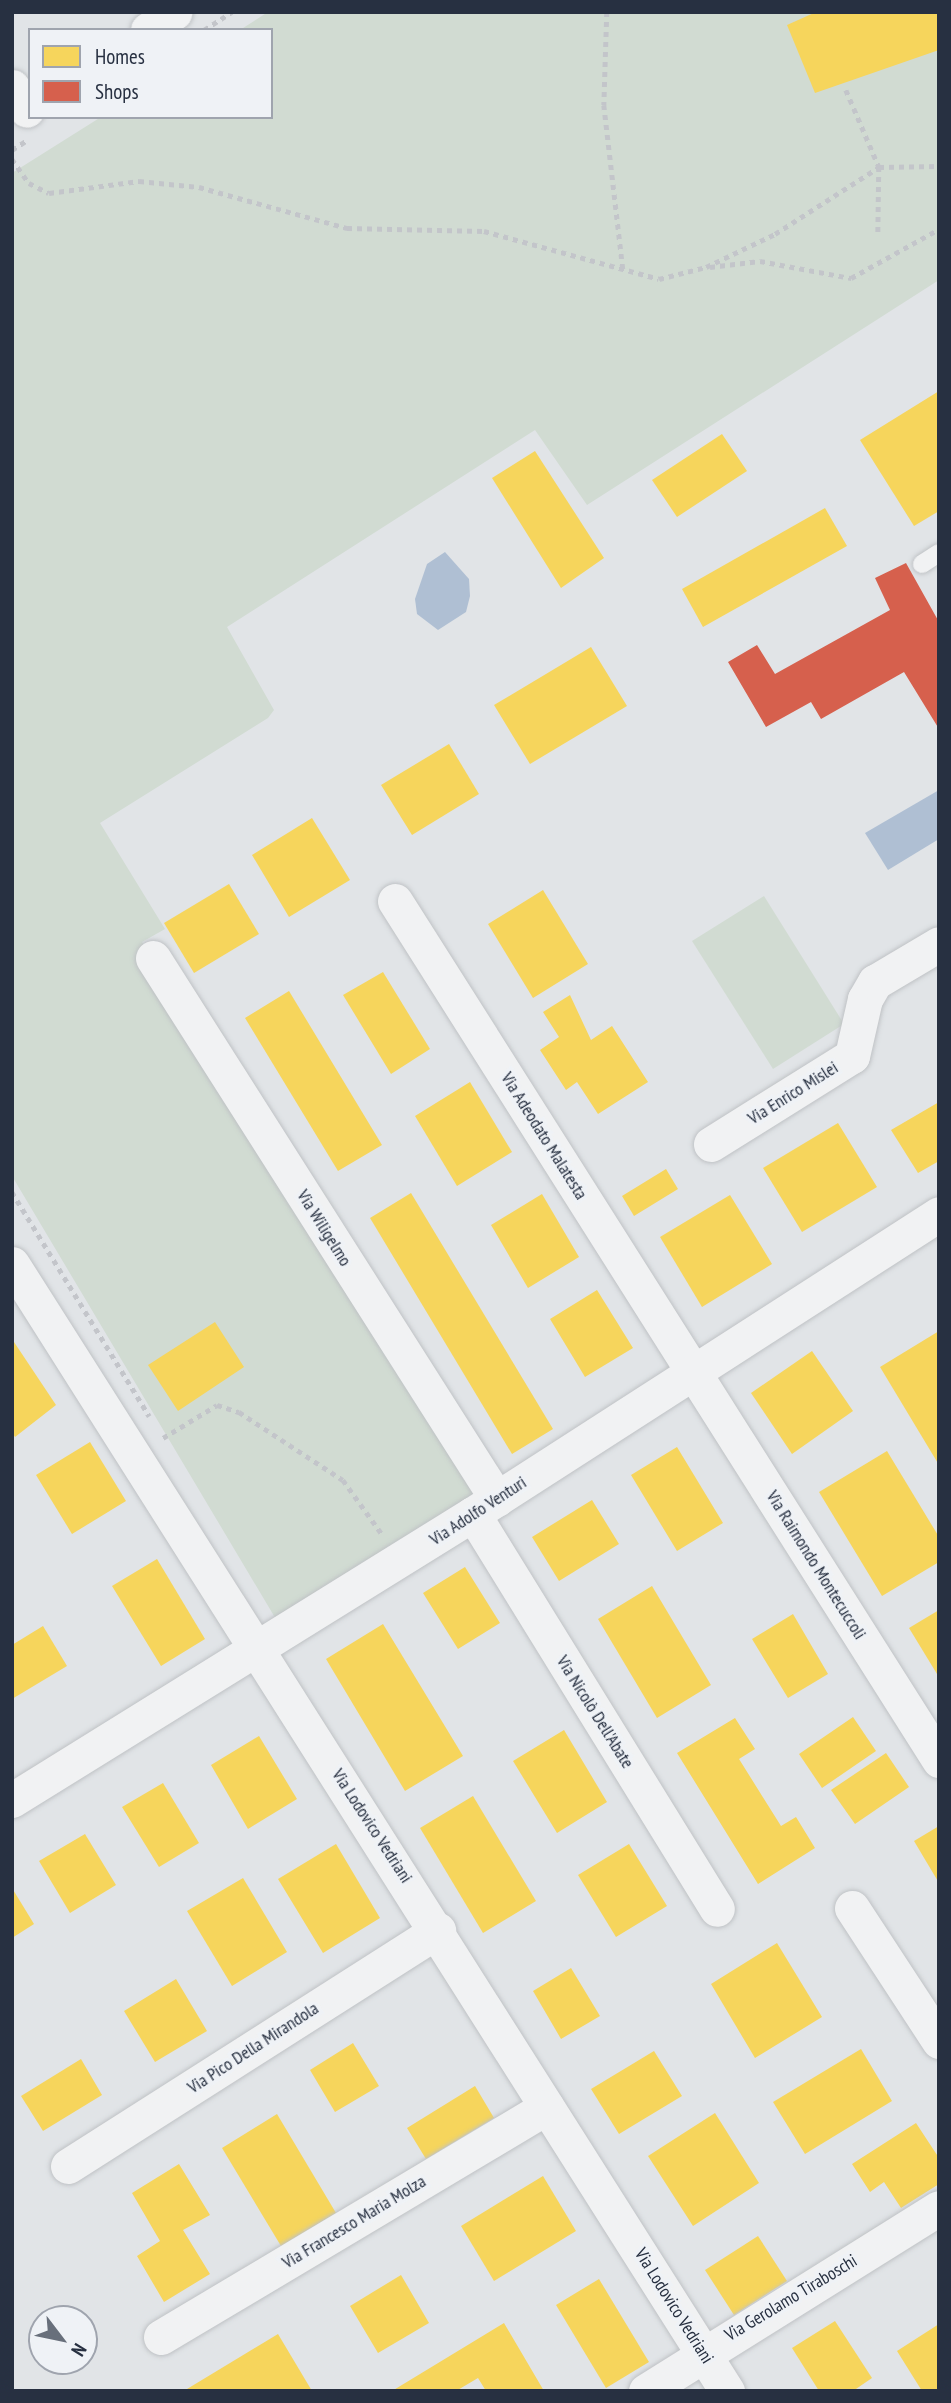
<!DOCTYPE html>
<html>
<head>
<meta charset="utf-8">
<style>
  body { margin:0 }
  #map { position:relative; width:951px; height:2403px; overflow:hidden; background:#e1e4e7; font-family:"PT Sans Narrow",sans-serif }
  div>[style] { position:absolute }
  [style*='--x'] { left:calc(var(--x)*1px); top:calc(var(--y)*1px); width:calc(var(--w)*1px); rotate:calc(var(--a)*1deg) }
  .green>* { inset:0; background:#d1dbd2 }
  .water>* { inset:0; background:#afbfd3 }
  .homes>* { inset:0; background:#f6d55c }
  .shops>* { inset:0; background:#d6604d }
  .path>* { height:4.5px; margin-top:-2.25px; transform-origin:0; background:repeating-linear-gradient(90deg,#c3c5ca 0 5px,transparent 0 10px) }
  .roads { filter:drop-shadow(0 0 2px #bfc2c5) drop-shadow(0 0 2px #bfc2c5) }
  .lane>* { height:18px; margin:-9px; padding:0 9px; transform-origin:9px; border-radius:9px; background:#f1f2f3 }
  .street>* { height:35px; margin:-17.5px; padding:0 17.5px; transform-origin:17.5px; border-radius:17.5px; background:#f1f2f3 }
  span { translate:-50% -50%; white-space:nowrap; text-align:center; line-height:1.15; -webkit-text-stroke:7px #eff2f6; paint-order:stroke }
  .street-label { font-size:18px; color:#273041 }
  .frame { position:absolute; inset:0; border:14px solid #273041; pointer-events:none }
  .legend { position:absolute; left:28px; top:28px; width:245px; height:91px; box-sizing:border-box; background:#eff2f6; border:2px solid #9fa4ae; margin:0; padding:9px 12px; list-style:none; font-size:21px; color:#273041 }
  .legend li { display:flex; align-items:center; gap:14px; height:35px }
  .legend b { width:35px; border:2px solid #9fa4ae }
  .north { position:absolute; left:28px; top:2305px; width:70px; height:70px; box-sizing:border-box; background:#eff2f6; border:2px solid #9fa4ae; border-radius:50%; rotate:122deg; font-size:19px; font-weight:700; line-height:28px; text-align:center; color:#273041 }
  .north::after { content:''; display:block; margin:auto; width:24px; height:32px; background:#686f7b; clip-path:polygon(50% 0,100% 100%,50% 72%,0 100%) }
</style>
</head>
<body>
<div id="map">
  <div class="green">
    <div style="clip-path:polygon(268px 12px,939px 12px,939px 280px,587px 505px,535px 430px,227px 627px,274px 710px,268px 718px,100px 823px,165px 929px,142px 942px,496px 1500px,283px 1631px,12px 1176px,12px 173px,101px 117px,271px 117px,271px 30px,240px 30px)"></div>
    <div style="clip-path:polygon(764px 896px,844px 1024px,773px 1069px,692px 941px)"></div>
  </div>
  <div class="water">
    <div style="clip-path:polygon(445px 552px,469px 579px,470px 596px,466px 612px,438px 630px,417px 614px,415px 599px,427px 564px)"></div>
    <div style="clip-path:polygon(939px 790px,939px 839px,888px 870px,865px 833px)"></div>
  </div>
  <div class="homes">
    <div style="clip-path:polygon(816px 12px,939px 12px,939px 50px,815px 93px,787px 25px)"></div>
    <div style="clip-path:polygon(939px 391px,939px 511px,914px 526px,860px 440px)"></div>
    <div style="clip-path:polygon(722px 434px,747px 471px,677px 517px,652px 480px)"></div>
    <div style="clip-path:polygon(535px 451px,604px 558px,561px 588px,492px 478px)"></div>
    <div style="clip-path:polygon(825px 508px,847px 546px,703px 627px,682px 589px)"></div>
    <div style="clip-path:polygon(591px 647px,627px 706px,530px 764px,494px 705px)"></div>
    <div style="clip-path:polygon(449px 744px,479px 794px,412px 835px,381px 785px)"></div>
    <div style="clip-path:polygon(312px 818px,350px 880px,289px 917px,252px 855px)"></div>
    <div style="clip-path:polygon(229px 884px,259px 934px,194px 973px,164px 923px)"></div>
    <div style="clip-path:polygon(543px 890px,588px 964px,533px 998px,488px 924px)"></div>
    <div style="clip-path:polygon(383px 972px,430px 1049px,391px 1074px,343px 995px)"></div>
    <div style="clip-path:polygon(289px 991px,382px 1145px,338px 1171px,245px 1018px)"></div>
    <div style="clip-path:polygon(570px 995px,591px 1040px,612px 1026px,648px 1082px,598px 1114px,577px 1082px,566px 1090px,540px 1050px,559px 1037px,543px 1012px)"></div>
    <div style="clip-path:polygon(470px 1082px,512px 1152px,457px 1186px,415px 1116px)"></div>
    <div style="clip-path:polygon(939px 1102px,939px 1161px,918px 1173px,891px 1130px)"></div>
    <div style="clip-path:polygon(838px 1123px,877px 1187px,802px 1232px,763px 1168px)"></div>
    <div style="clip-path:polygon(666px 1169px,678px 1189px,634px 1216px,622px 1196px)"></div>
    <div style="clip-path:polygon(411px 1193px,553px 1429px,512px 1454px,370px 1218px)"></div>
    <div style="clip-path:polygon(542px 1194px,579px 1257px,528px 1288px,491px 1225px)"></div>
    <div style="clip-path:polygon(730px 1195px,772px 1264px,702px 1307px,660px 1237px)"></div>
    <div style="clip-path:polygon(597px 1290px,633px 1348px,585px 1377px,550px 1319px)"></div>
    <div style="clip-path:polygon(215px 1322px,244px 1367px,178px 1411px,148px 1365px)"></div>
    <div style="clip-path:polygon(939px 1331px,939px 1465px,880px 1367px)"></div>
    <div style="clip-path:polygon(12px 1339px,56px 1405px,15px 1437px,12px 1432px)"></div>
    <div style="clip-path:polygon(812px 1351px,853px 1411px,792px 1454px,751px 1393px)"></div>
    <div style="clip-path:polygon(90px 1442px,126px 1501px,72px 1534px,36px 1475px)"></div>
    <div style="clip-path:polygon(677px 1447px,723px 1523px,677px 1551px,631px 1475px)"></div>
    <div style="clip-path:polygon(887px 1451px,939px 1537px,939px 1562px,882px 1596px,819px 1492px)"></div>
    <div style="clip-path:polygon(592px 1500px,619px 1544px,559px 1581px,532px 1537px)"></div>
    <div style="clip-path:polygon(157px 1559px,205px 1639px,161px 1666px,112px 1586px)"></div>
    <div style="clip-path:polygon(465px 1567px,500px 1623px,458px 1649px,423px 1593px)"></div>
    <div style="clip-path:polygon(652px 1586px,711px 1685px,657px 1718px,598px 1619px)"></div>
    <div style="clip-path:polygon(939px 1610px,939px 1672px,937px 1674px,909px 1628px)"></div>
    <div style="clip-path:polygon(793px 1614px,828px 1674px,788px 1698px,752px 1639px)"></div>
    <div style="clip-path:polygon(383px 1624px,463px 1756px,405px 1791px,326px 1659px)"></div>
    <div style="clip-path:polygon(43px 1626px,67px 1666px,12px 1699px,12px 1645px)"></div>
    <div style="clip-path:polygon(853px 1717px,876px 1751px,822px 1788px,799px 1754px)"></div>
    <div style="clip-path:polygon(735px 1718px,755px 1749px,739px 1759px,781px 1826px,796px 1817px,815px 1848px,758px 1884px,677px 1753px)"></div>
    <div style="clip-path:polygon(564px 1730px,607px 1802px,557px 1833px,513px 1761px)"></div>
    <div style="clip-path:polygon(259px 1736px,297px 1799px,248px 1829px,211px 1765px)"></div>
    <div style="clip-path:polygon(886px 1753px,909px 1787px,855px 1824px,831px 1790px)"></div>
    <div style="clip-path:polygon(163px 1783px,199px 1843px,159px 1867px,122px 1807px)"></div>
    <div style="clip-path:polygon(473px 1796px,536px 1901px,483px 1933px,420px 1828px)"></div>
    <div style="clip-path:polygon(939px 1826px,939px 1883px,914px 1841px)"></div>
    <div style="clip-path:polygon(85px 1834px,116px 1885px,70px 1913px,39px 1861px)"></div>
    <div style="clip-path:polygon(336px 1844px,380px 1918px,323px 1953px,278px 1879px)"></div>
    <div style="clip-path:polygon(629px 1844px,667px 1906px,616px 1937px,578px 1875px)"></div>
    <div style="clip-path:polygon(243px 1878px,287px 1952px,232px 1986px,187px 1911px)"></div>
    <div style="clip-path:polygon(12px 1888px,34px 1924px,12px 1938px)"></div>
    <div style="clip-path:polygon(777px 1943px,822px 2017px,755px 2058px,711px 1984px)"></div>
    <div style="clip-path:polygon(571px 1968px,600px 2016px,561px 2039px,533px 1991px)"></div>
    <div style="clip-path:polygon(176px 1979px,207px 2031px,155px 2062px,124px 2011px)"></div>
    <div style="clip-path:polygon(353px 2043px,379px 2086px,335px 2112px,310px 2070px)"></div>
    <div style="clip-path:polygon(861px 2049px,892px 2101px,805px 2154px,773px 2102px)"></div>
    <div style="clip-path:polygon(654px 2051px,682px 2096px,619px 2134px,591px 2089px)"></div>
    <div style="clip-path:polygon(81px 2059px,102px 2095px,43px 2131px,21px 2096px)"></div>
    <div style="clip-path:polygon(475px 2086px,494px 2118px,426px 2159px,407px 2128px)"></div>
    <div style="clip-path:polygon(715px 2113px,759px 2183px,693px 2226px,648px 2156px)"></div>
    <div style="clip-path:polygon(277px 2114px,336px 2213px,281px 2246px,222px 2148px)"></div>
    <div style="clip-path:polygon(916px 2123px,939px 2158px,939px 2184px,901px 2208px,884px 2182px,870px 2192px,852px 2164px)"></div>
    <div style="clip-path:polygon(179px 2164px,210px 2215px,183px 2230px,210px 2274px,164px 2302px,137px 2256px,160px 2241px,132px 2193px)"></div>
    <div style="clip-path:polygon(543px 2176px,576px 2231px,494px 2281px,461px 2226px)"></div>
    <div style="clip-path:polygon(758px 2236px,787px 2281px,734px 2315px,705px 2270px)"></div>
    <div style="clip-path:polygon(401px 2275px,429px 2323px,378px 2353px,350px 2306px)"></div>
    <div style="clip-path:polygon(599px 2279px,649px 2362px,606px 2388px,556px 2305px)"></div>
    <div style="clip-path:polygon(835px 2321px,872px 2378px,853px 2391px,819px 2391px,792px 2348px)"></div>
    <div style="clip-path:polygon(504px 2323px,544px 2391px,486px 2391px,478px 2378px,456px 2391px,392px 2391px)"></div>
    <div style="clip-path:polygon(939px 2324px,939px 2391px,922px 2391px,897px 2351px)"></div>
    <div style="clip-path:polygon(278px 2334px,312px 2391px,188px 2391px,187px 2389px)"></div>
  </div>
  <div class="shops">
    <div style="clip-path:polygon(906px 563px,939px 622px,939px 729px,904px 672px,821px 719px,811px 702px,766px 727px,728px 662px,757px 645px,775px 674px,890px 610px,875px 578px)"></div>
  </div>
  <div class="path">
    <div style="--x:607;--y:12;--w:93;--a:91.8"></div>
    <div style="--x:604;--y:105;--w:165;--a:83.4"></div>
    <div style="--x:204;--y:30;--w:33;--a:-33"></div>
    <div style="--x:846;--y:90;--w:84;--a:66.8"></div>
    <div style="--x:879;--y:167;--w:68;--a:90.8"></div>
    <div style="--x:12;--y:150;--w:17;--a:-33"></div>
    <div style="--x:12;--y:159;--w:29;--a:55"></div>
    <div style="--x:29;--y:183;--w:22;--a:27"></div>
    <div style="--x:49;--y:193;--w:91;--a:-7.6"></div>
    <div style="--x:139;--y:181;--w:60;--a:5.7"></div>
    <div style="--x:199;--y:187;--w:154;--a:15.5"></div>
    <div style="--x:347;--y:228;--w:137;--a:1.3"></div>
    <div style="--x:484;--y:231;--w:181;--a:15.3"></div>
    <div style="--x:659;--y:279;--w:49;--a:-14.3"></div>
    <div style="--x:706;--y:267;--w:76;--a:-25.6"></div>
    <div style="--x:775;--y:234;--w:124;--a:-32.8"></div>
    <div style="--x:879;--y:167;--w:60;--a:-1"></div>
    <div style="--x:710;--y:267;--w:50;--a:-6.8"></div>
    <div style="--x:760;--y:261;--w:93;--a:10.6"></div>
    <div style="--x:851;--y:278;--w:101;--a:-29.1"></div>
    <div style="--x:12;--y:1192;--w:263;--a:58.5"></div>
    <div style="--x:163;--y:1438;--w:63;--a:-31.4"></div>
    <div style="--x:217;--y:1405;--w:23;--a:18"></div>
    <div style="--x:239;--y:1412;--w:124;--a:33.2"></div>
    <div style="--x:343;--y:1480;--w:67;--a:54.2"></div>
  </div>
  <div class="roads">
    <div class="lane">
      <div style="--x:922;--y:564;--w:20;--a:-33"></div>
    </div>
    <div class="street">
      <div style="--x:148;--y:30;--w:32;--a:-34"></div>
      <div style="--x:12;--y:87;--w:27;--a:57"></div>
      <div style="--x:395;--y:901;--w:1017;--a:57.65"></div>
      <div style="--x:153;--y:958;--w:641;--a:57.55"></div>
      <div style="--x:711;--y:1144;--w:166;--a:-32"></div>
      <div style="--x:852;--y:1056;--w:58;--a:-77.2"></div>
      <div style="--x:865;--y:999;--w:20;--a:-60"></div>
      <div style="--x:875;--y:982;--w:74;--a:-30.7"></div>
      <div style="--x:12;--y:1264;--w:1335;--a:57.61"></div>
      <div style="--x:473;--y:1514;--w:464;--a:58.3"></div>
      <div style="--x:12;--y:1800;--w:543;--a:-31.82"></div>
      <div style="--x:473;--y:1514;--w:554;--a:-32.77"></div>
      <div style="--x:852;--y:1908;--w:159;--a:56.8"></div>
      <div style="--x:68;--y:2166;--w:439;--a:-32.5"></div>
      <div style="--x:161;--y:2337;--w:449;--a:-30.8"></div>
      <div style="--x:646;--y:2391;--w:345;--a:-32"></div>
    </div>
  </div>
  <div class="street-label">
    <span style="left:793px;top:1093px;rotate:-32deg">Via Enrico Mislei</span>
    <span style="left:544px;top:1136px;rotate:58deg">Via Adeodato Malatesta</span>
    <span style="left:324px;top:1228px;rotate:58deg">Via Wiligelmo</span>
    <span style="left:478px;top:1511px;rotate:-33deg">Via Adolfo Venturi</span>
    <span style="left:816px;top:1565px;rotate:58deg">Via Raimondo Montecuccoli</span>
    <span style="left:595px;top:1712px;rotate:58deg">Via Nicolò Dell'Abate</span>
    <span style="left:372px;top:1826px;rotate:57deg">Via Lodovico Vedriani</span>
    <span style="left:253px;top:2048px;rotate:-33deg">Via Pico Della Mirandola</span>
    <span style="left:354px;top:2222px;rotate:-31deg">Via Francesco Maria Molza</span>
    <span style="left:791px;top:2298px;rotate:-31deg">Via Gerolamo Tiraboschi</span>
    <span style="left:674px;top:2306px;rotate:58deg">Via Lodovico Vedriani</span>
  </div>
  <div class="frame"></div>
  <ul class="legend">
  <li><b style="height:19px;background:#f6d55c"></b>Homes</li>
  <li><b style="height:19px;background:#d6604d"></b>Shops</li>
  </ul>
  <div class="north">N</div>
</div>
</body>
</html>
